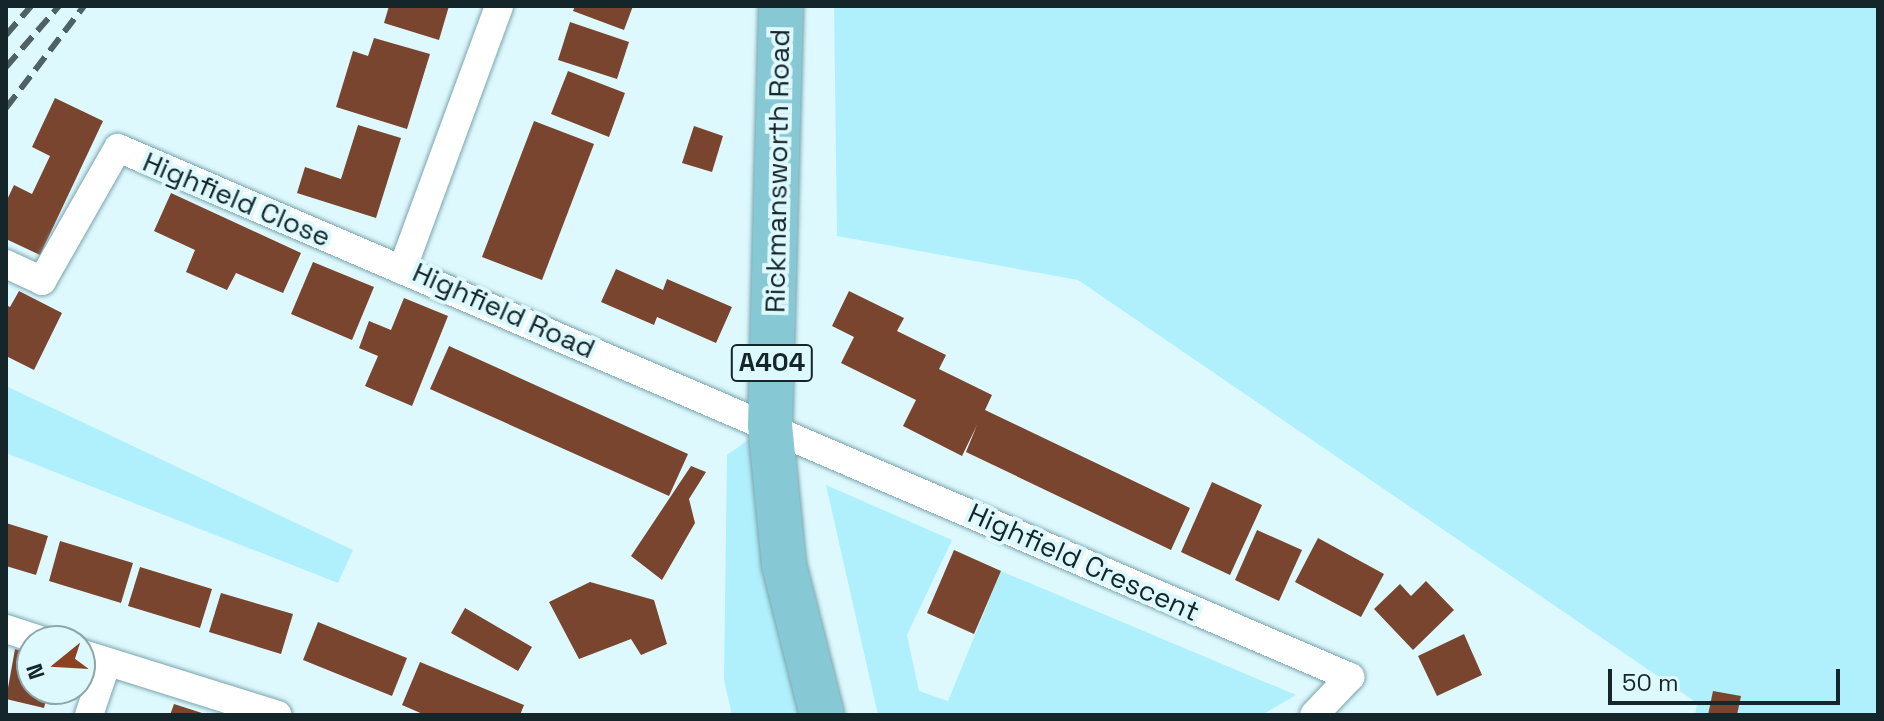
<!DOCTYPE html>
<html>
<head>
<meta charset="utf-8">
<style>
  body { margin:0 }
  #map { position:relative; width:1884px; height:721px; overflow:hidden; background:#def9fe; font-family:"Space Grotesk",sans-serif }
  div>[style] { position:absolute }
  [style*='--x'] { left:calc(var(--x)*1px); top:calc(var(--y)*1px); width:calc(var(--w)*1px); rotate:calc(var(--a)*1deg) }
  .green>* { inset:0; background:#b0f0fd }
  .building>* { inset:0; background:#7a452e }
  .roads { filter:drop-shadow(0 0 2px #79a4ac) drop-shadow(0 0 2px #79a4ac) }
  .street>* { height:28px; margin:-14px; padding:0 14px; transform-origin:14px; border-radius:14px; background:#fff }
  .primary>* { height:44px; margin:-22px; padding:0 22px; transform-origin:22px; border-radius:22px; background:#86c8d3 }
  .rail>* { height:6px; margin-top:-3px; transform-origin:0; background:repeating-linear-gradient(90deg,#4e6266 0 16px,transparent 0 24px) }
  span { translate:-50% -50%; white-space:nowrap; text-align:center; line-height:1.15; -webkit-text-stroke:8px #def9fe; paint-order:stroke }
  .shield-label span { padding:2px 6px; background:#def9fe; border:2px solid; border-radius:6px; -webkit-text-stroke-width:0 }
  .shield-label { font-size:26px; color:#15262a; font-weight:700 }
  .street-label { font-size:28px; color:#15262a }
  .frame { position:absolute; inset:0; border:8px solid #15262a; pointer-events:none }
  .north { position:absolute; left:16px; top:625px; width:80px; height:80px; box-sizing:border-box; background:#def9fe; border:2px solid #8ea5a9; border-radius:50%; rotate:252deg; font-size:22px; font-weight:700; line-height:32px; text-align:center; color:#15262a }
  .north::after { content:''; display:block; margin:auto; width:28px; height:36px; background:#8b4223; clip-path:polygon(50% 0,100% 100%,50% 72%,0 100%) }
  .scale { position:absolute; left:1608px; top:669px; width:232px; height:36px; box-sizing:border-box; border:4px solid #15262a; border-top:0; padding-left:10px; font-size:24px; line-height:28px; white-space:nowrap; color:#15262a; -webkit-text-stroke:6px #def9fe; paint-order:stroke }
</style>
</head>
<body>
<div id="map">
  <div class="green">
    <div style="clip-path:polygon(834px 6px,1878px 6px,1878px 715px,1695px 715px,1697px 703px,1078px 280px,837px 236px)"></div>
    <div style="clip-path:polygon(6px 386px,353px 550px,338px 583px,6px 453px)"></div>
    <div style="clip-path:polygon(770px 425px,822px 715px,732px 715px,724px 680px,727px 455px)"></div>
    <div style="clip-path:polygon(826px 485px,952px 540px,907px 635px,919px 691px,948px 701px,1001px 571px,1296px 695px,1262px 715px,878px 715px)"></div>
  </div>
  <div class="building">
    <div style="clip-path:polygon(389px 6px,449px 6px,439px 40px,384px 23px)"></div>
    <div style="clip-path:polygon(575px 6px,633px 6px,624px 30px,573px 11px)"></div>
    <div style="clip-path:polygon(570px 22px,629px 42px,617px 79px,558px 60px)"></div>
    <div style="clip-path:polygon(374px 38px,430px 54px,407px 129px,336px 107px,353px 51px,368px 56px)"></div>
    <div style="clip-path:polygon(568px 71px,625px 93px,609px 137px,551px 114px)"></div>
    <div style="clip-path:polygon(55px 98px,103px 121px,40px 255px,6px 239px,6px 202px,14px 185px,32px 194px,50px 156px,32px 147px)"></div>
    <div style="clip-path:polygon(534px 121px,594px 144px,542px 280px,482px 257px)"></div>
    <div style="clip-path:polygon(358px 125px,401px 138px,376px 218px,297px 193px,305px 167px,341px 179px)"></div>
    <div style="clip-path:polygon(694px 126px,723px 136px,712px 172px,682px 163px)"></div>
    <div style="clip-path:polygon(171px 193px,301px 253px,283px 293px,236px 273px,227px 290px,186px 272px,195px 250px,154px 231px)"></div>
    <div style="clip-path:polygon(313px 262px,374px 287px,352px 340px,291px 314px)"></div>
    <div style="clip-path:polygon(616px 269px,663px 290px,667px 279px,732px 307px,716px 343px,657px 317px,654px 325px,601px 302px)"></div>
    <div style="clip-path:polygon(19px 291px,62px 313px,34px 370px,6px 356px,6px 305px,10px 307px)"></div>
    <div style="clip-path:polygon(849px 291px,904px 318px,897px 331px,946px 355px,939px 369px,992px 395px,985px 410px,1190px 508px,1171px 550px,966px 452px,977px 425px,962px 456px,903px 426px,916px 400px,841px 363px,854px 337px,832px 326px)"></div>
    <div style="clip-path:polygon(404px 298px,448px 316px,412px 406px,365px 386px,378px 356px,359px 348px,369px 321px,391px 330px)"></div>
    <div style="clip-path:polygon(449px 346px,688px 454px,669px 496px,430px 389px)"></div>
    <div style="clip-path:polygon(691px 466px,706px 472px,689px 499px,695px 523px,662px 580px,631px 556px)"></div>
    <div style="clip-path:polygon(1212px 482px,1262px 505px,1230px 575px,1181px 552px)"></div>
    <div style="clip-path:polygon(6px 523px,48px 536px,36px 575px,6px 566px)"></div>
    <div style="clip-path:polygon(1257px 530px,1302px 550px,1279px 601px,1235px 580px)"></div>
    <div style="clip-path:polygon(1318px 538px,1384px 574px,1361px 617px,1295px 582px)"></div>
    <div style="clip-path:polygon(60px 541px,133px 563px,121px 603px,49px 581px)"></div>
    <div style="clip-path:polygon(954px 550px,1001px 571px,974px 634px,927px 613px)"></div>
    <div style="clip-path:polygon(140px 567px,212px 589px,200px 628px,128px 606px)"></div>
    <div style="clip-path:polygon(1426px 581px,1454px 610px,1413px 650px,1374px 609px,1400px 584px,1411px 596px)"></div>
    <div style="clip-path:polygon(590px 582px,654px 600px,667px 644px,641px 655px,631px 639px,579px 659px,549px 602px)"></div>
    <div style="clip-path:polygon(221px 593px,293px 614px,281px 654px,209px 632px)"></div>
    <div style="clip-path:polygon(465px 608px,532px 647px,518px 671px,451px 633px)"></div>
    <div style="clip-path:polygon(318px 622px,407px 658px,392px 696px,303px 660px)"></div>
    <div style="clip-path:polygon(1464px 634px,1482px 675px,1437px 696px,1418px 656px)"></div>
    <div style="clip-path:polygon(15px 649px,32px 653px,32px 689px,49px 689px,44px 708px,6px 699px)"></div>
    <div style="clip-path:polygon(420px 662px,524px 705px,520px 715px,425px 715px,402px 705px)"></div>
    <div style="clip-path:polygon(1713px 691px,1741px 696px,1737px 715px,1708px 715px)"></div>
    <div style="clip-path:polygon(174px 704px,205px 714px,205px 715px,170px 715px)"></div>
  </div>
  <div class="roads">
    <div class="street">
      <div style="--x:6;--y:264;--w:40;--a:25"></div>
      <div style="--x:42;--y:281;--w:153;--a:-60.3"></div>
      <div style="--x:118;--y:148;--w:1341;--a:23.24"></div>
      <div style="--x:1350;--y:677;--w:52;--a:133.5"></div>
      <div style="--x:402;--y:270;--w:281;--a:-69.8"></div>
      <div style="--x:6;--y:629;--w:39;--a:18"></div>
      <div style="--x:80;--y:653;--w:207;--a:17.4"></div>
      <div style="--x:89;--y:715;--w:56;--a:-71.2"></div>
    </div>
    <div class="primary">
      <div style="--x:781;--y:6;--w:419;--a:91.5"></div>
      <div style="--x:770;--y:425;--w:141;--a:84.3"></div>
      <div style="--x:784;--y:565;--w:155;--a:75.8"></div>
    </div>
  </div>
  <div class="rail">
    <div style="--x:6;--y:35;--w:38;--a:-49"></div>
    <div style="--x:6;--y:67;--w:81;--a:-49"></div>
    <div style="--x:6;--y:108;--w:128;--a:-52.6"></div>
  </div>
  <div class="shield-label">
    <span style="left:772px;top:363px">A404</span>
  </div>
  <div class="street-label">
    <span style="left:777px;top:171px;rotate:-89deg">Rickmansworth Road</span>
    <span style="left:237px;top:199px;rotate:23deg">Highfield Close</span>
    <span style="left:504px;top:310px;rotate:24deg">Highfield Road</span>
    <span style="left:1084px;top:562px;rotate:24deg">Highfield Crescent</span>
  </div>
  <div class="frame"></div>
  <div class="north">N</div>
  <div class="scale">50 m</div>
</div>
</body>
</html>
